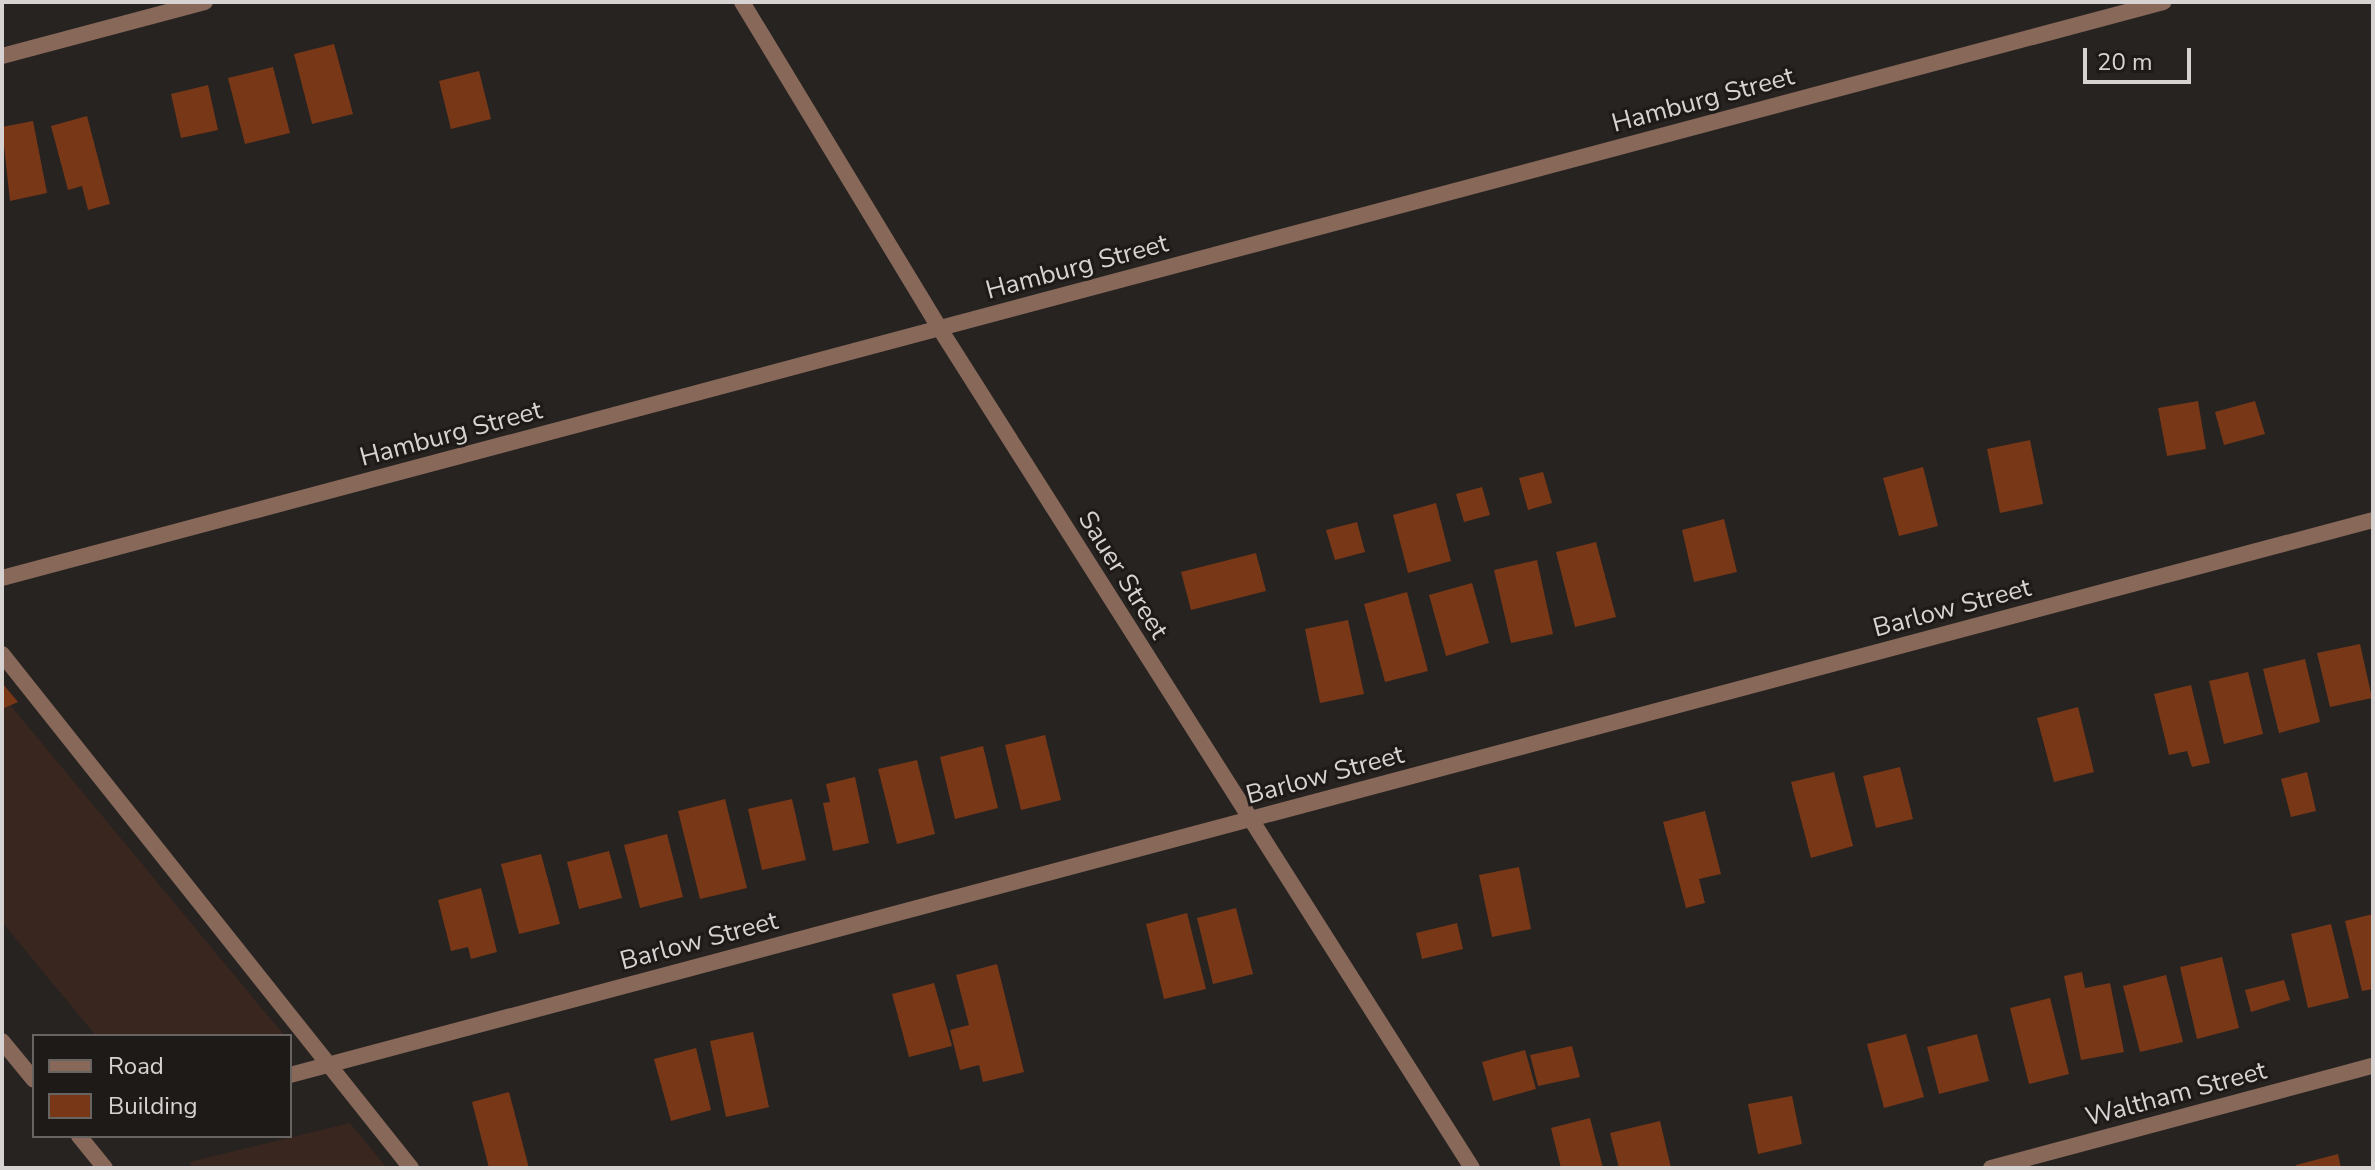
<!DOCTYPE html>
<html>
<head>
<meta charset="utf-8">
<style>
  body { margin:0 }
  #map { position:relative; width:2375px; height:1170px; overflow:hidden; background:#272321; font-family:"Nunito Sans",sans-serif }
  div>[style] { position:absolute }
  [style*='--x'] { left:calc(var(--x)*1px); top:calc(var(--y)*1px); width:calc(var(--w)*1px); rotate:calc(var(--a)*1deg) }
  .commercial>* { inset:0; background:#38261f }
  .building>* { inset:0; background:#783716 }
  .service>* { height:16px; margin:-8px; padding:0 8px; transform-origin:8px; border-radius:8px; background:#876859 }
  .minor>* { height:16px; margin:-8px; padding:0 8px; transform-origin:8px; border-radius:8px; background:#876859 }
  .tertiary>* { height:16px; margin:-8px; padding:0 8px; transform-origin:8px; border-radius:8px; background:#876859 }
  span { translate:-50% -50%; white-space:nowrap; text-align:center; line-height:1.15; -webkit-text-stroke:6px #1d1a18; paint-order:stroke }
  .street-label { font-size:26px; color:#d6d3d2 }
  .frame { position:absolute; inset:0; border:4px solid #d6d3d2; pointer-events:none }
  .legend { position:absolute; left:32px; top:1034px; width:260px; height:104px; box-sizing:border-box; background:#1d1a18; border:2px solid #676462; margin:0; padding:10px 14px; list-style:none; font-size:24px; color:#d6d3d2 }
  .legend li { display:flex; align-items:center; gap:16px; height:40px }
  .legend b { width:40px; border:2px solid #676462 }
  .scale { position:absolute; left:2083px; top:48px; width:108px; height:36px; box-sizing:border-box; border:4px solid #d6d3d2; border-top:0; padding-left:10px; font-size:24px; line-height:28px; white-space:nowrap; color:#d6d3d2; -webkit-text-stroke:6px #1d1a18; paint-order:stroke }
</style>
</head>
<body>
<div id="map">
  <div class="commercial">
    <div style="clip-path:polygon(2px 695px,284px 1035px,96px 1036px,2px 922px)"></div>
    <div style="clip-path:polygon(350px 1123px,387px 1168px,193px 1168px,189px 1162px)"></div>
  </div>
  <div class="building">
    <div style="clip-path:polygon(334px 44px,353px 114px,312px 124px,294px 54px)"></div>
    <div style="clip-path:polygon(273px 67px,290px 133px,245px 144px,228px 78px)"></div>
    <div style="clip-path:polygon(479px 71px,491px 119px,451px 129px,439px 81px)"></div>
    <div style="clip-path:polygon(208px 85px,218px 130px,181px 138px,171px 94px)"></div>
    <div style="clip-path:polygon(87px 116px,110px 204px,88px 210px,82px 186px,68px 190px,51px 126px)"></div>
    <div style="clip-path:polygon(33px 121px,47px 193px,10px 201px,2px 127px)"></div>
    <div style="clip-path:polygon(2198px 401px,2206px 449px,2167px 456px,2158px 408px)"></div>
    <div style="clip-path:polygon(2255px 401px,2265px 434px,2224px 445px,2215px 412px)"></div>
    <div style="clip-path:polygon(2030px 440px,2043px 504px,2000px 513px,1987px 449px)"></div>
    <div style="clip-path:polygon(1923px 467px,1938px 526px,1899px 536px,1883px 478px)"></div>
    <div style="clip-path:polygon(1543px 472px,1552px 503px,1528px 510px,1519px 478px)"></div>
    <div style="clip-path:polygon(1482px 487px,1490px 515px,1464px 522px,1456px 494px)"></div>
    <div style="clip-path:polygon(1436px 503px,1451px 561px,1408px 573px,1393px 515px)"></div>
    <div style="clip-path:polygon(1724px 519px,1737px 572px,1694px 582px,1682px 530px)"></div>
    <div style="clip-path:polygon(1357px 522px,1365px 552px,1335px 560px,1326px 530px)"></div>
    <div style="clip-path:polygon(1596px 542px,1616px 617px,1575px 627px,1556px 552px)"></div>
    <div style="clip-path:polygon(1256px 553px,1266px 591px,1191px 610px,1181px 572px)"></div>
    <div style="clip-path:polygon(1537px 560px,1553px 634px,1511px 643px,1494px 570px)"></div>
    <div style="clip-path:polygon(1472px 583px,1489px 643px,1446px 656px,1429px 595px)"></div>
    <div style="clip-path:polygon(1407px 592px,1428px 671px,1385px 682px,1364px 604px)"></div>
    <div style="clip-path:polygon(1348px 620px,1364px 694px,1320px 703px,1305px 629px)"></div>
    <div style="clip-path:polygon(2360px 644px,2372px 698px,2330px 707px,2317px 653px)"></div>
    <div style="clip-path:polygon(2305px 659px,2320px 722px,2279px 733px,2263px 669px)"></div>
    <div style="clip-path:polygon(2248px 672px,2263px 734px,2224px 744px,2209px 681px)"></div>
    <div style="clip-path:polygon(2px 683px,18px 702px,2px 709px)"></div>
    <div style="clip-path:polygon(2191px 685px,2210px 763px,2192px 767px,2187px 751px,2169px 755px,2154px 694px)"></div>
    <div style="clip-path:polygon(2078px 707px,2094px 772px,2054px 782px,2037px 718px)"></div>
    <div style="clip-path:polygon(1045px 735px,1061px 800px,1021px 810px,1005px 745px)"></div>
    <div style="clip-path:polygon(983px 746px,998px 808px,955px 819px,940px 757px)"></div>
    <div style="clip-path:polygon(917px 760px,935px 834px,897px 844px,878px 769px)"></div>
    <div style="clip-path:polygon(1900px 767px,1913px 819px,1876px 828px,1863px 776px)"></div>
    <div style="clip-path:polygon(1834px 772px,1853px 846px,1811px 858px,1791px 782px)"></div>
    <div style="clip-path:polygon(2307px 772px,2316px 811px,2291px 817px,2281px 779px)"></div>
    <div style="clip-path:polygon(855px 777px,869px 843px,833px 851px,823px 803px,830px 802px,826px 784px)"></div>
    <div style="clip-path:polygon(725px 799px,747px 888px,700px 899px,678px 811px)"></div>
    <div style="clip-path:polygon(792px 799px,806px 860px,762px 870px,748px 809px)"></div>
    <div style="clip-path:polygon(1705px 811px,1721px 874px,1699px 879px,1705px 903px,1686px 908px,1663px 822px)"></div>
    <div style="clip-path:polygon(667px 834px,683px 897px,640px 908px,624px 845px)"></div>
    <div style="clip-path:polygon(609px 851px,622px 898px,579px 909px,567px 862px)"></div>
    <div style="clip-path:polygon(541px 854px,560px 924px,519px 934px,501px 864px)"></div>
    <div style="clip-path:polygon(1519px 867px,1531px 929px,1492px 937px,1479px 875px)"></div>
    <div style="clip-path:polygon(481px 888px,497px 952px,471px 959px,468px 947px,451px 951px,438px 900px)"></div>
    <div style="clip-path:polygon(1236px 908px,1253px 974px,1213px 984px,1197px 918px)"></div>
    <div style="clip-path:polygon(1187px 913px,1206px 989px,1164px 999px,1146px 924px)"></div>
    <div style="clip-path:polygon(2373px 914px,2373px 989px,2362px 991px,2345px 921px)"></div>
    <div style="clip-path:polygon(1457px 923px,1463px 949px,1422px 959px,1416px 933px)"></div>
    <div style="clip-path:polygon(2331px 924px,2349px 998px,2308px 1008px,2291px 934px)"></div>
    <div style="clip-path:polygon(2222px 957px,2239px 1028px,2197px 1039px,2180px 967px)"></div>
    <div style="clip-path:polygon(997px 964px,1024px 1072px,983px 1082px,979px 1065px,960px 1070px,950px 1030px,969px 1025px,956px 975px)"></div>
    <div style="clip-path:polygon(2082px 972px,2085px 988px,2110px 983px,2124px 1052px,2081px 1060px,2064px 976px)"></div>
    <div style="clip-path:polygon(2166px 975px,2183px 1042px,2140px 1052px,2123px 986px)"></div>
    <div style="clip-path:polygon(2284px 980px,2290px 1000px,2251px 1012px,2245px 990px)"></div>
    <div style="clip-path:polygon(934px 983px,952px 1046px,909px 1057px,892px 994px)"></div>
    <div style="clip-path:polygon(2050px 998px,2069px 1074px,2029px 1084px,2010px 1008px)"></div>
    <div style="clip-path:polygon(753px 1032px,769px 1107px,726px 1117px,710px 1041px)"></div>
    <div style="clip-path:polygon(1906px 1034px,1924px 1097px,1884px 1108px,1867px 1044px)"></div>
    <div style="clip-path:polygon(1977px 1034px,1989px 1081px,1939px 1094px,1927px 1047px)"></div>
    <div style="clip-path:polygon(1572px 1046px,1580px 1077px,1538px 1086px,1530px 1055px)"></div>
    <div style="clip-path:polygon(696px 1048px,711px 1110px,671px 1121px,654px 1059px)"></div>
    <div style="clip-path:polygon(1525px 1050px,1536px 1089px,1493px 1101px,1482px 1062px)"></div>
    <div style="clip-path:polygon(509px 1092px,529px 1168px,489px 1168px,472px 1102px)"></div>
    <div style="clip-path:polygon(1792px 1096px,1802px 1144px,1758px 1154px,1748px 1104px)"></div>
    <div style="clip-path:polygon(1590px 1118px,1603px 1168px,1561px 1168px,1551px 1128px)"></div>
    <div style="clip-path:polygon(1660px 1121px,1671px 1168px,1619px 1168px,1610px 1133px)"></div>
    <div style="clip-path:polygon(2338px 1154px,2341px 1168px,2297px 1168px,2296px 1165px)"></div>
  </div>
  <div class="service">
    <div style="--x:2;--y:654;--w:657;--a:51.49"></div>
  </div>
  <div class="minor">
    <div style="--x:742;--y:2;--w:382;--a:58.8"></div>
    <div style="--x:940;--y:329;--w:993;--a:57.62"></div>
    <div style="--x:2;--y:56;--w:210;--a:-14.9"></div>
    <div style="--x:2;--y:578;--w:2237;--a:-14.92"></div>
    <div style="--x:290;--y:1075;--w:2156;--a:-14.92"></div>
    <div style="--x:1991;--y:1168;--w:395;--a:-15"></div>
  </div>
  <div class="tertiary">
    <div style="--x:2;--y:1041;--w:50;--a:50.6"></div>
    <div style="--x:79;--y:1136;--w:41;--a:50.9"></div>
  </div>
  <div class="street-label">
    <span style="left:1703px;top:100px;rotate:-15deg">Hamburg Street</span>
    <span style="left:1077px;top:267px;rotate:-15deg">Hamburg Street</span>
    <span style="left:451px;top:434px;rotate:-15deg">Hamburg Street</span>
    <span style="left:1123px;top:575px;rotate:58deg">Sauer Street</span>
    <span style="left:1952px;top:608px;rotate:-15deg">Barlow Street</span>
    <span style="left:1325px;top:775px;rotate:-15deg">Barlow Street</span>
    <span style="left:699px;top:941px;rotate:-15deg">Barlow Street</span>
    <span style="left:2176px;top:1094px;rotate:-15deg">Waltham Street</span>
  </div>
  <div class="frame"></div>
  <ul class="legend">
  <li><b style="height:10px;background:#876859"></b>Road</li>
  <li><b style="height:22px;background:#783716"></b>Building</li>
  </ul>
  <div class="scale">20 m</div>
</div>
</body>
</html>
